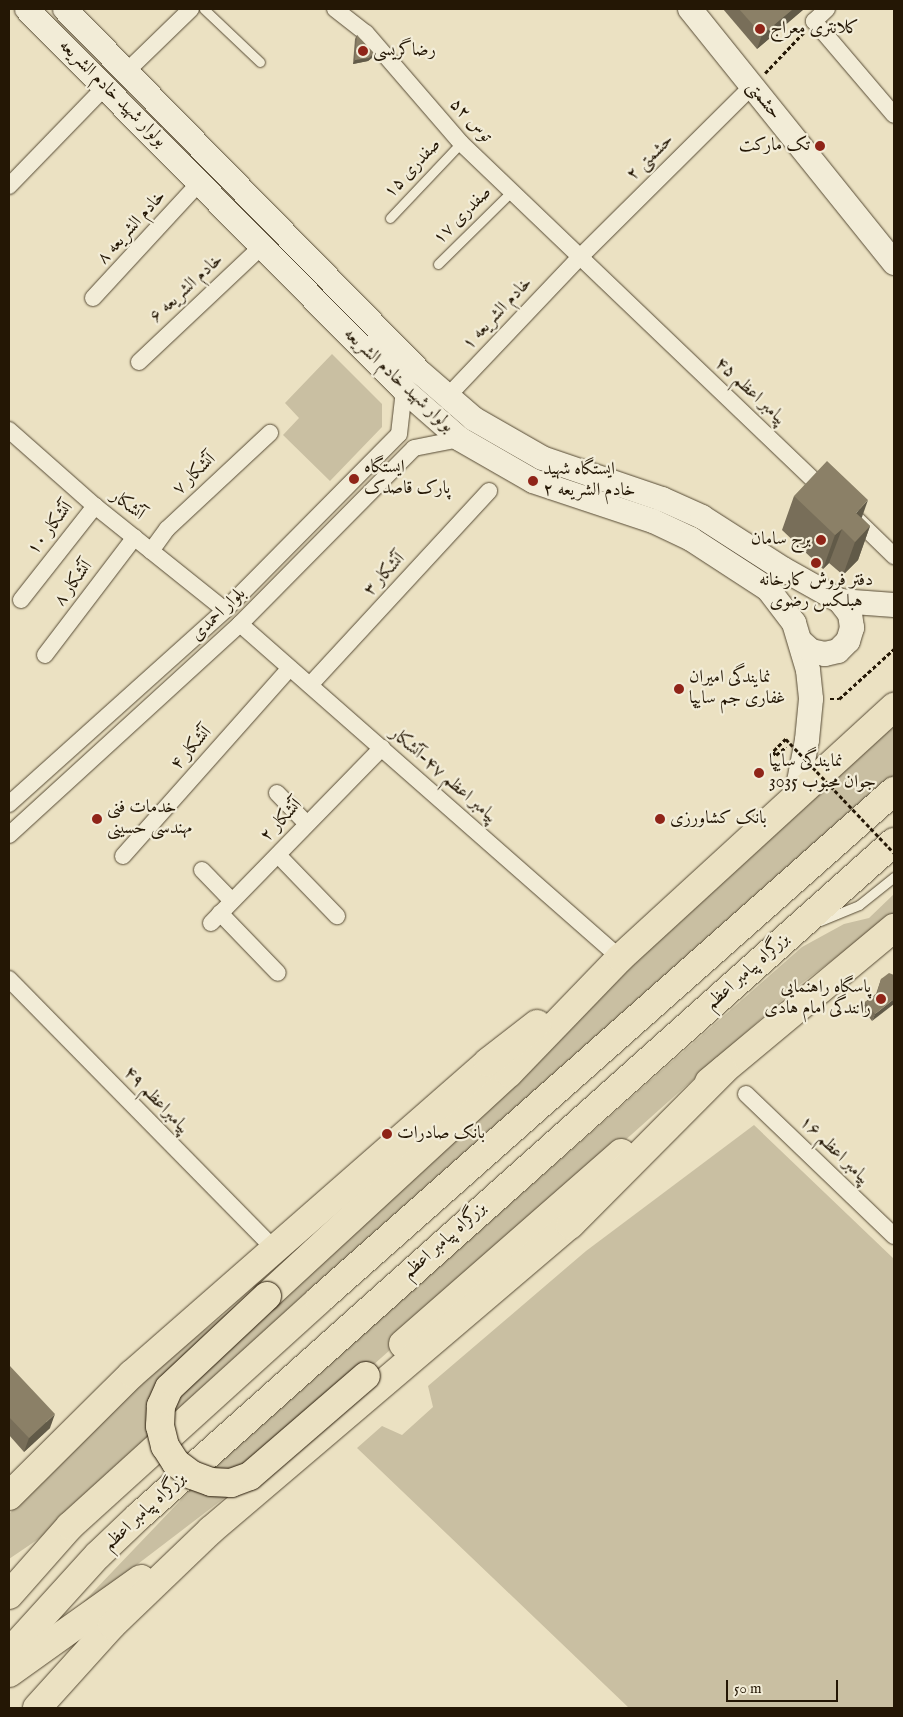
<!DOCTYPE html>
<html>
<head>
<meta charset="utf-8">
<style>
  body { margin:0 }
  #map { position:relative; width:903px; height:1717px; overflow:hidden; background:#ebe1c2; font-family:"IM FELL English",Amiri,serif }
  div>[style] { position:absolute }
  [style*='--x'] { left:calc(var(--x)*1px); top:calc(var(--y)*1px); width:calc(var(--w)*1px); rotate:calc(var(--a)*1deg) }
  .green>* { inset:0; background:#c9bfa2 }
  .path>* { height:2.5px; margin-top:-1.25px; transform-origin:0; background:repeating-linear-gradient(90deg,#241705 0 4px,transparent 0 6.5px) }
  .roads { filter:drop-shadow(0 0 1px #564a34) drop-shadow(0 0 1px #564a34) }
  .lane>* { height:9px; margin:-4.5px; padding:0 4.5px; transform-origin:4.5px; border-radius:4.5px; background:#f2ecd7 }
  .street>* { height:16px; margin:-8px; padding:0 8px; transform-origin:8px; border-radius:8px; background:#f2ecd7 }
  .secondary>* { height:24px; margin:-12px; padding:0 12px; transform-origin:12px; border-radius:12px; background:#f2ecd7 }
  .highway>* { height:28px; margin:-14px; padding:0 14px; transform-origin:14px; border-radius:14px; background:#ebe1c2 }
  .path-bridge>* { height:2.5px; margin-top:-1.25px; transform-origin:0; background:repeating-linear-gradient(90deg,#241705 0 4px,transparent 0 6.5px) }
  .bridges { filter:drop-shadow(0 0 1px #241705) drop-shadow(0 0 1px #241705) }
  .highway-bridge>* { height:28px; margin:-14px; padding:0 14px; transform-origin:14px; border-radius:14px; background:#ebe1c2 }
  .wall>* { inset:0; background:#786e59 }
  .shaded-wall>* { inset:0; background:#615a48 }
  .building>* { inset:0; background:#8b8067 }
  .dots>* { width:14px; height:14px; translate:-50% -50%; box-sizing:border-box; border:2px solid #f2ecd7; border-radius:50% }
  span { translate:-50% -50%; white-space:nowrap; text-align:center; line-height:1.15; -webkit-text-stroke:4.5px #f2ecd7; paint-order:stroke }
  .poi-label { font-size:18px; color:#241705 }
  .left { translate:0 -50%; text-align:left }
  .right { translate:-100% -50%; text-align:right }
  .street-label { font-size:18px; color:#241705 }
  .frame { position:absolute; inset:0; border:10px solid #241705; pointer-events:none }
  .scale { position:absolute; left:726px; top:1680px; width:112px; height:22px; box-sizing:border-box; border:2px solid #241705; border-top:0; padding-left:6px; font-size:15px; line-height:18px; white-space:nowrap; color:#241705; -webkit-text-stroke:4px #f2ecd7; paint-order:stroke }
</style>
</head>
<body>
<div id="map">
  <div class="green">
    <div style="clip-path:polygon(332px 354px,382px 404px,382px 427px,330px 481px,283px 435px,299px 418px,285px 403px)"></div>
    <div style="clip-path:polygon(894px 726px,894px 775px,193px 1398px,62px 1523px,9px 1559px,9px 1514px,114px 1402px,249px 1295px,621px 974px)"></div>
    <div style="clip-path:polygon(894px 894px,894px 914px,798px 986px,223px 1499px,71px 1615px,220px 1459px,802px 947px,844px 924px,869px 918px)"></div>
    <div style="clip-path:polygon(754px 1125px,894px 1259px,894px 1708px,629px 1708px,357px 1448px,382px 1426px,402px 1435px,433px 1407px,428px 1386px,586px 1251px)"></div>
  </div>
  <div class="path">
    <div style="--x:765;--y:73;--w:57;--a:-46.4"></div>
    <div style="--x:830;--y:699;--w:9;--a:0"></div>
    <div style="--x:839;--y:699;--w:74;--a:-42.3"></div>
    <div style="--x:786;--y:739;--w:18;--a:135"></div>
    <div style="--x:773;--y:752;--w:4;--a:45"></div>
    <div style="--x:776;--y:755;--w:13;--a:-39"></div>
  </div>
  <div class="roads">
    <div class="lane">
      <div style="--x:204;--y:9;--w:77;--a:43.4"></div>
      <div style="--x:390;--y:218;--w:103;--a:-46.6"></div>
      <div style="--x:438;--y:264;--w:103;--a:-44.6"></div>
      <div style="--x:820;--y:921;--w:42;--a:-22.3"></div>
      <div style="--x:859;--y:905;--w:45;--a:-38.7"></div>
    </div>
    <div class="street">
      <div style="--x:335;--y:9;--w:39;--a:38"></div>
      <div style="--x:366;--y:33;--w:145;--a:49.2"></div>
      <div style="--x:461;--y:143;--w:505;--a:43.72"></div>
      <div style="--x:827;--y:9;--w:18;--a:137"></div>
      <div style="--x:814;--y:21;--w:123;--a:49.6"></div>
      <div style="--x:127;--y:71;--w:89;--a:-44.1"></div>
      <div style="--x:9;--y:186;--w:138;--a:-45.9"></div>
      <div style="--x:93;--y:298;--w:156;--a:-47.3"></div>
      <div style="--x:139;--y:362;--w:169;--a:-43.3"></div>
      <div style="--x:447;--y:397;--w:192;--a:-46.5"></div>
      <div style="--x:579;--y:258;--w:244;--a:-44.8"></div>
      <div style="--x:9;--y:430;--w:115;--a:41.5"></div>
      <div style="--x:95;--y:506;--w:166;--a:38.7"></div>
      <div style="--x:852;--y:515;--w:59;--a:44.3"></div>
      <div style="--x:151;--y:551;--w:27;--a:-54"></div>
      <div style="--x:167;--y:529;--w:141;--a:-43"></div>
      <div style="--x:21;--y:600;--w:120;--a:-51.8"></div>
      <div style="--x:240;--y:624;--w:506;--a:41.31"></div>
      <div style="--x:45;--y:655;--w:148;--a:-52.7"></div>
      <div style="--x:310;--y:685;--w:264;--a:-47.3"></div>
      <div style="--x:277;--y:793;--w:43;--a:45.9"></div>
      <div style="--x:9;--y:804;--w:290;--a:-41.9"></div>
      <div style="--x:225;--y:610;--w:247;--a:-45.3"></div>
      <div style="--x:399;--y:434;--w:44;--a:-83.5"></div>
      <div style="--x:9;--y:835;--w:313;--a:-42.4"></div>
      <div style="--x:240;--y:624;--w:247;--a:-45.3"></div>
      <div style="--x:414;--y:448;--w:47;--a:-11.1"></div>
      <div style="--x:278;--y:855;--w:85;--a:46"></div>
      <div style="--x:123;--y:856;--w:251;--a:-48.4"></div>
      <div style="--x:202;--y:870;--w:43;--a:45.9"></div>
      <div style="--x:220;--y:913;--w:83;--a:46"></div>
      <div style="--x:211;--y:923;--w:245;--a:-45.7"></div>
      <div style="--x:9;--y:979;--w:381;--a:45.5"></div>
      <div style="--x:746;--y:1094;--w:205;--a:43.8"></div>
    </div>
    <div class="secondary">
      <div style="--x:27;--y:9;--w:536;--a:45.3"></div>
      <div style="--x:404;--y:390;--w:74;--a:41.2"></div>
      <div style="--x:460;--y:439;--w:84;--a:29.9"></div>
      <div style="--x:533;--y:481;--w:126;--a:18.4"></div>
      <div style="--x:653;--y:521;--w:42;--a:25.3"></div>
      <div style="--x:691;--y:539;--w:92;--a:33"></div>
      <div style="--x:768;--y:589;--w:43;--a:52.6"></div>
      <div style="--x:794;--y:623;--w:49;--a:73.4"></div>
      <div style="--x:808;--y:670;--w:29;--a:84"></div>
      <div style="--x:811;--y:699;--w:41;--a:95.6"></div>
      <div style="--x:807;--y:740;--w:53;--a:100.9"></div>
      <div style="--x:65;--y:9;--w:509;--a:45.64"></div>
      <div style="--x:421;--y:373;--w:70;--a:41"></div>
      <div style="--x:474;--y:419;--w:78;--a:29.8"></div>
      <div style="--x:542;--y:458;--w:127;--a:18.9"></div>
      <div style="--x:662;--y:499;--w:44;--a:24.2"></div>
      <div style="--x:702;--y:517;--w:96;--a:32.7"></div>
      <div style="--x:783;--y:569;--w:65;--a:29.3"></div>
      <div style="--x:840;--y:601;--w:54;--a:4.2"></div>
      <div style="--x:690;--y:9;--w:326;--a:51.2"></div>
      <div style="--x:801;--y:642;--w:13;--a:42"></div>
      <div style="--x:811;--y:651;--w:14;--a:12"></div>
      <div style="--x:825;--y:654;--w:13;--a:-13"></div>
      <div style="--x:838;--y:651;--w:14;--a:-45"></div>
      <div style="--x:848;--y:641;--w:14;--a:-73"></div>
      <div style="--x:852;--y:628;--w:14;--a:-98"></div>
      <div style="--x:850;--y:614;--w:16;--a:-128"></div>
    </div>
    <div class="highway">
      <div style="--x:709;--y:1082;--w:241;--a:-39.8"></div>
      <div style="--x:267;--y:1296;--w:329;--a:-42.7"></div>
      <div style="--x:509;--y:1073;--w:160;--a:-46"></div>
      <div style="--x:620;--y:958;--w:372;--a:-42.5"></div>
      <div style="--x:403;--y:1344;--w:290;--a:-41.2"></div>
      <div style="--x:9;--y:1496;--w:173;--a:-44.8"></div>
      <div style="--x:132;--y:1374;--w:473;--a:-41.2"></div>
      <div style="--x:488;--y:1062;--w:62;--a:-37.8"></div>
      <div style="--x:9;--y:1595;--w:92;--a:-48.5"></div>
      <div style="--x:70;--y:1526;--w:336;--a:-42.2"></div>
      <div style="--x:319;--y:1300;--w:768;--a:-41.52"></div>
      <div style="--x:9;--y:1653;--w:132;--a:-47.8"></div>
      <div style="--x:98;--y:1555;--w:57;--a:-43.6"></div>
      <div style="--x:139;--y:1516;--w:1012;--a:-41.76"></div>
      <div style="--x:9;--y:1673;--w:162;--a:-35.5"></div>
      <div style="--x:37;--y:1708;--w:112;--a:-47.9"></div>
      <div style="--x:112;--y:1625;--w:137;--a:-43.8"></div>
      <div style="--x:211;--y:1530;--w:471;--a:-40.4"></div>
      <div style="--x:570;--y:1225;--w:218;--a:-45.2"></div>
    </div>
  </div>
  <div class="path-bridge">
    <div style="--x:786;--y:739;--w:157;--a:46.5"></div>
  </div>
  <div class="bridges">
    <div class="highway-bridge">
      <div style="--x:267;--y:1296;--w:134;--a:136.8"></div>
      <div style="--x:169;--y:1388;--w:20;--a:114"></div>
      <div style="--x:161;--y:1406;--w:20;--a:93"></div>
      <div style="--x:160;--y:1426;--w:21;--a:76"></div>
      <div style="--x:165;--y:1446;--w:20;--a:57"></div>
      <div style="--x:176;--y:1463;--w:20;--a:37"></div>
      <div style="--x:192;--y:1475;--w:20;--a:20"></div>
      <div style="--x:211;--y:1482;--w:20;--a:3"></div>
      <div style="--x:231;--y:1483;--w:20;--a:-20"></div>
      <div style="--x:250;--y:1476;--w:153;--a:-40.8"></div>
    </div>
  </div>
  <div class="wall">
    <div style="clip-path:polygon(723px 9px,804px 9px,757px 49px)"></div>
    <div style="clip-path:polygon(357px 35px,373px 57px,368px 61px,353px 64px,355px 39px)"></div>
    <div style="clip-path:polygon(794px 496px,862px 518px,870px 526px,858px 560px,843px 575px,829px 563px,823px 569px,782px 530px)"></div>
    <div style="clip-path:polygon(894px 975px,872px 1021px,863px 1009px,865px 1002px,876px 994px,881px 979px)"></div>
    <div style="clip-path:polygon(9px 1365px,50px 1428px,24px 1452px,9px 1435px)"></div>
  </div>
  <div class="shaded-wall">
    <div style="clip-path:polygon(793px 9px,804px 9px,757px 49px,762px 35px)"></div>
    <div style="clip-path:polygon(374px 53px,373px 57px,368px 61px,353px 64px,355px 60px)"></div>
    <div style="clip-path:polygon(868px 500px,856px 534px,856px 513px)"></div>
    <div style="clip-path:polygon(870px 526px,858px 560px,843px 575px,855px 542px)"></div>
    <div style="clip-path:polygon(842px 529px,829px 563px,823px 569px,835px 535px)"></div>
    <div style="clip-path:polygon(894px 999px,894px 1004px,872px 1021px,875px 1014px)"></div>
    <div style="clip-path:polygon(55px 1414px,50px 1428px,24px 1452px,29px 1438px)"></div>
  </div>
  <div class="building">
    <div style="clip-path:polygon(739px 9px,793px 9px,762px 35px)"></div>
    <div style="clip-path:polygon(357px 35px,374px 53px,369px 58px,355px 60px)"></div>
    <div style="clip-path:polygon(827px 461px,868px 500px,856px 513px,870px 526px,855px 542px,842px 529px,835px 535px,794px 496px)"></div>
    <div style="clip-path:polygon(889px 973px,894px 975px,894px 999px,875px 1014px,865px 1002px,877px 993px,881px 979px)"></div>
    <div style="clip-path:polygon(9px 1365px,55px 1414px,29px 1438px,9px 1417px)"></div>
  </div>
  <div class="dots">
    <div style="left:760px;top:29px;background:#8f2418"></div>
    <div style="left:363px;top:51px;background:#8f2418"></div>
    <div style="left:820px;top:146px;background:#8f2418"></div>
    <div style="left:354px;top:479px;background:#8f2418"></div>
    <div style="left:533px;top:481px;background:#8f2418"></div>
    <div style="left:821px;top:540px;background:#8f2418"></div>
    <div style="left:816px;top:563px;background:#8f2418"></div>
    <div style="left:679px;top:689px;background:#8f2418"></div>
    <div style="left:759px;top:773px;background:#8f2418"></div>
    <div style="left:97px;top:819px;background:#8f2418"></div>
    <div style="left:660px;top:819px;background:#8f2418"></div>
    <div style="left:881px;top:999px;background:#8f2418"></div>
    <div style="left:387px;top:1134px;background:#8f2418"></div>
  </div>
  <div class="poi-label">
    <span class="left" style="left:770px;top:29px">کلانتری معراج</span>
    <span class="left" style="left:373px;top:51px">رضاگریسی</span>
    <span class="right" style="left:810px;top:146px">تک مارکت</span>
    <span class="left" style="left:364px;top:479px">ایستگاه<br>پارک قاصدک</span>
    <span class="left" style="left:543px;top:481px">ایستگاه شهید<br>خادم الشریعه ۲</span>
    <span class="right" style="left:811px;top:540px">برج سامان</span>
    <span style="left:816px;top:592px">دفتر فروش کارخانه<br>هبلکس رضوی</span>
    <span class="left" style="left:689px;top:689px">نمایندگی امیران<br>غفاری جم سایپا</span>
    <span class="left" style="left:769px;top:773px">نمایندگی سایپا<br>جوان محبوب 3035</span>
    <span class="left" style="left:107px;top:819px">خدمات فنی<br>مهندسی حسینی</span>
    <span class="left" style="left:670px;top:819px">بانک کشاورزی</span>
    <span class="right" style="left:871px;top:999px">پاسگاه راهنمایی<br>رانندگی امام هادی</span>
    <span class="left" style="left:397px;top:1134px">بانک صادرات</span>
  </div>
  <div class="street-label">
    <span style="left:112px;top:94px;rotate:45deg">بولوار شهید خادم الشریعه</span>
    <span style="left:763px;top:101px;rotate:51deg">حشمتی</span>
    <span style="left:470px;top:121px;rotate:47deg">توس ۵۲</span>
    <span style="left:651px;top:158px;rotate:-45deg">حشمتی ۲</span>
    <span style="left:413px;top:169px;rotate:-47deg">صفدری ۱۵</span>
    <span style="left:463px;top:216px;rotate:-45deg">صفدری ۱۷</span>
    <span style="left:132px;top:228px;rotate:-48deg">خادم الشریعه ۸</span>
    <span style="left:187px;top:289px;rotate:-43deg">خادم الشریعه ۶</span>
    <span style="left:498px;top:314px;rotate:-47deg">خادم الشریعه ۱</span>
    <span style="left:398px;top:381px;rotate:43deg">بولوار شهید خادم الشریعه</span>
    <span style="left:750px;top:392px;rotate:43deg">پیامبر اعظم ۴۵</span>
    <span style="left:195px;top:475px;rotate:-43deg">آتشکار ۷</span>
    <span style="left:127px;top:506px;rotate:38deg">آتشکار</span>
    <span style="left:51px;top:529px;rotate:-52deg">آتشکار ۱۰</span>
    <span style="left:385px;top:575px;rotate:-47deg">آتشکار ۳</span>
    <span style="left:74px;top:584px;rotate:-53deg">آتشکار ۸</span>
    <span style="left:219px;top:615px;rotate:-44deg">بلوار احمدی</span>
    <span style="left:192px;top:749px;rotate:-48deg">آتشکار ۴</span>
    <span style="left:443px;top:776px;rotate:41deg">پیامبر اعظم ۴۷-آتشکار</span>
    <span style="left:282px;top:821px;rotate:-46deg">آتشکار ۲</span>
    <span style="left:748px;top:972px;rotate:-42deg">بزرگراه پیامبر اعظم</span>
    <span style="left:156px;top:1101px;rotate:46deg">پیامبراعظم ۴۹</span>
    <span style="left:834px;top:1151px;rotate:44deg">پیامبر اعظم ۱۶</span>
    <span style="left:445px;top:1241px;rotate:-42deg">بزرگراه پیامبر اعظم</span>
    <span style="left:145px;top:1512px;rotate:-43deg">بزرگراه پیامبر اعظم</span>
  </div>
  <div class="frame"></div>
  <div class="scale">50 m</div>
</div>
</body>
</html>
